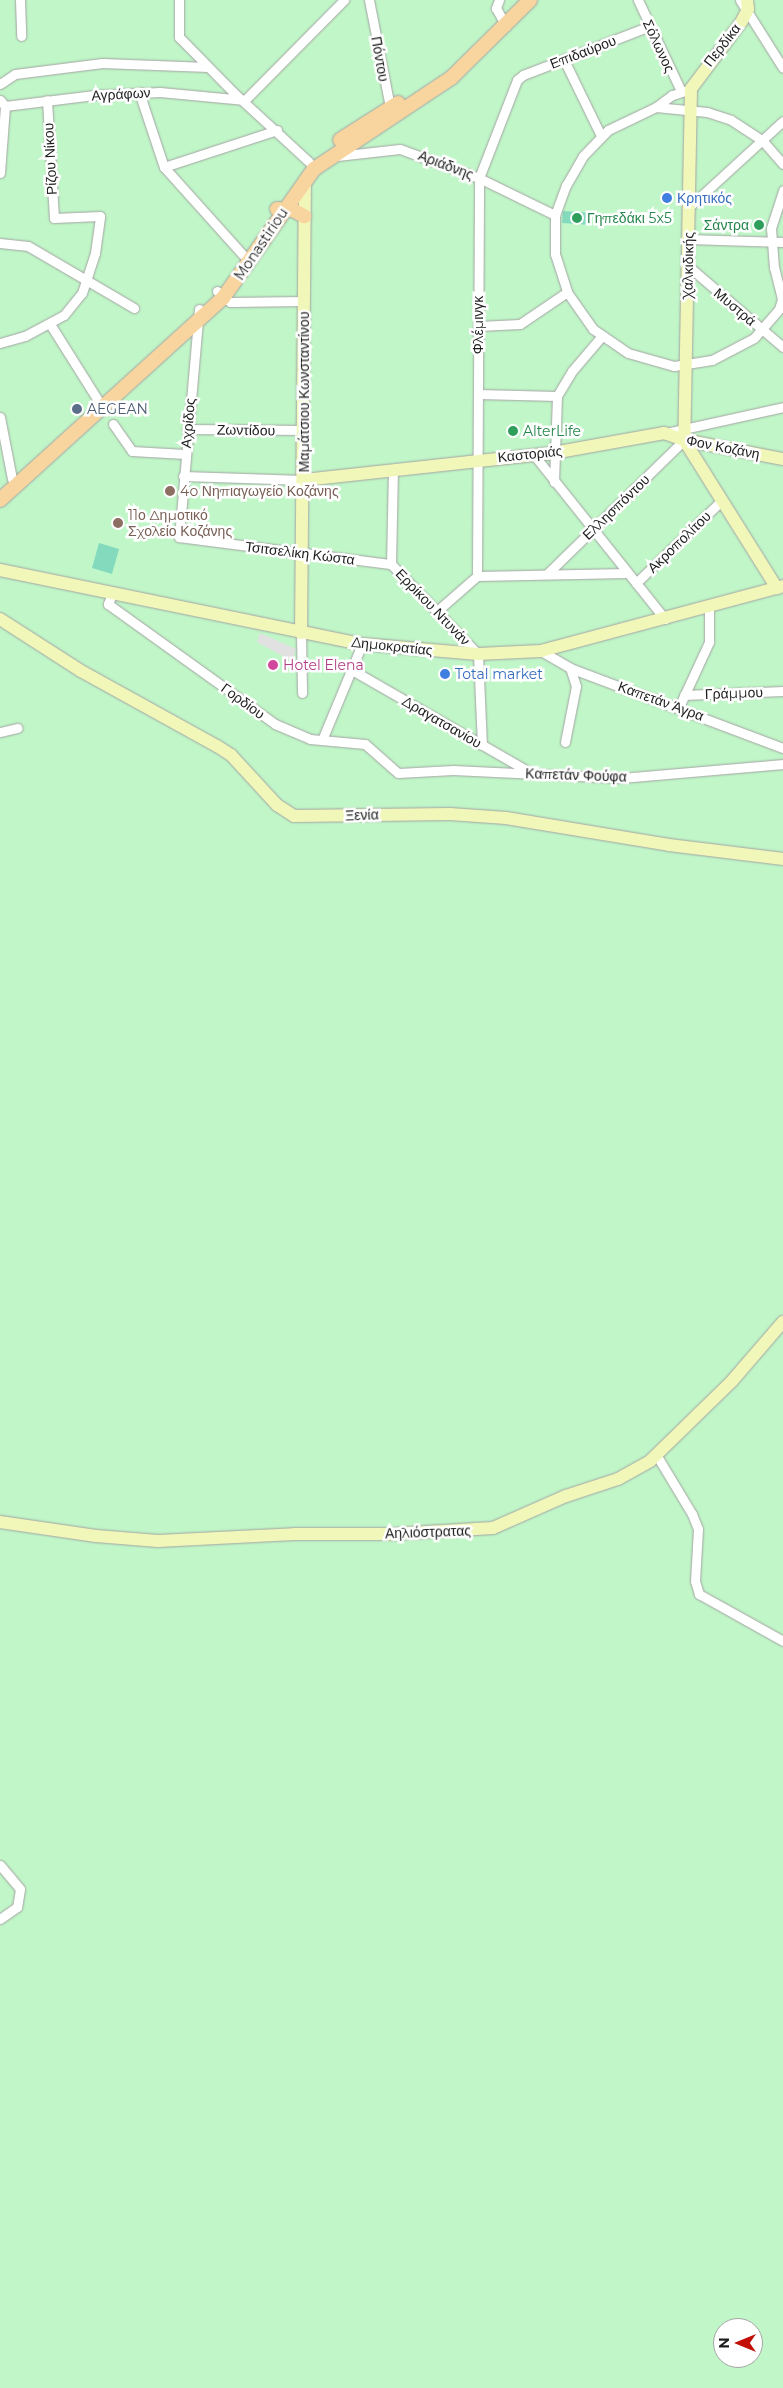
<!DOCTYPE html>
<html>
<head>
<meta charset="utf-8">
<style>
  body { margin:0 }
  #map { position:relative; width:783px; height:2388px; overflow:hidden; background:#eeebe3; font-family:Montserrat,sans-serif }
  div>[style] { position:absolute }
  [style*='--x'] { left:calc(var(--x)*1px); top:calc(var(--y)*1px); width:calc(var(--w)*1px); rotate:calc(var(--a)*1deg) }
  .park>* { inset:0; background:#c1f7c8 }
  .pitch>* { inset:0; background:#83dabd }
  .parking>* { inset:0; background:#e1e1e1 }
  .roads { filter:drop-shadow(0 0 1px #a4a4a4) drop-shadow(0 0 1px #a4a4a4) }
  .street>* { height:9px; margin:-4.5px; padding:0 4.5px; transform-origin:4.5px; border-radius:4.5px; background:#fff }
  .secondary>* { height:12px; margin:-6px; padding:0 6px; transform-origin:6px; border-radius:6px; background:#f1f7b8 }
  .primary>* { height:14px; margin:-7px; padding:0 7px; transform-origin:7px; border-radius:7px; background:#f8d59e }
  .dots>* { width:14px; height:14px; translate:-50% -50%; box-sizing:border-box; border:2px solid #fff; border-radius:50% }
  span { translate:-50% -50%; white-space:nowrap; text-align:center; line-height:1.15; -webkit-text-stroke:5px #fff; paint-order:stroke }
  .street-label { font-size:14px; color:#1d1d1d }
  .shop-label { font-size:14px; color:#366cbe }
  .left { translate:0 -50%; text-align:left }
  .leisure-label { font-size:14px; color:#27864d }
  .right { translate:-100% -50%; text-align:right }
  .service-label { font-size:14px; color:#4e5e75 }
  .education-label { font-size:14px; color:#785e54 }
  .hotel-label { font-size:14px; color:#b23c85 }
  .north { position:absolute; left:713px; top:2318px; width:50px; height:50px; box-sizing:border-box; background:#fff; border:1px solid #a5a5a5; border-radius:50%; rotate:270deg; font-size:14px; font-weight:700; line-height:20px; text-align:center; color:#1d1d1d }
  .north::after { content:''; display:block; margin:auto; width:18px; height:22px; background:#c21008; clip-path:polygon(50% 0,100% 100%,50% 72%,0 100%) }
</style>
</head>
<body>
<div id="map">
  <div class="park">
    <div style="clip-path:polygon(evenodd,0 0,783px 0,783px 2388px,0 2388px,0 0,723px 2328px,753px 2328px,753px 2358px,723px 2358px,723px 2328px)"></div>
  </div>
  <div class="pitch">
    <div style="clip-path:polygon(563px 211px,592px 213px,591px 225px,562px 223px)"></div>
    <div style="clip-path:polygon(99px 543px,119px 549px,112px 574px,92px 568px)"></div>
  </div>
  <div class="parking">
    <div style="clip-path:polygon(260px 633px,296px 649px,292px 661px,257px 642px)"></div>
  </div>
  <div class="roads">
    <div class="street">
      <div style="--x:20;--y:0;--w:36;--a:88"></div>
      <div style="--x:179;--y:0;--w:37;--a:90"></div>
      <div style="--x:179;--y:37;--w:77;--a:45.5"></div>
      <div style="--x:233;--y:92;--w:103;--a:42.6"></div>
      <div style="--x:369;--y:0;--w:114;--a:78.9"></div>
      <div style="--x:499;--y:0;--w:9;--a:111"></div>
      <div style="--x:496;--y:8;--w:21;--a:61"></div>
      <div style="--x:638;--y:0;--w:101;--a:64.7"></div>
      <div style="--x:740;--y:0;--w:80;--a:57.7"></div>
      <div style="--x:564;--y:60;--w:85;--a:64"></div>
      <div style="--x:0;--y:84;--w:18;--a:-34"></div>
      <div style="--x:15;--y:74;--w:88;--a:-7.2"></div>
      <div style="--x:102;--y:63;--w:106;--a:2.2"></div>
      <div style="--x:691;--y:89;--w:20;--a:162"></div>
      <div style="--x:672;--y:95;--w:20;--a:143"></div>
      <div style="--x:656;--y:107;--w:53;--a:154.4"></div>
      <div style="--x:608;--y:130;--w:36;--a:134"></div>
      <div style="--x:583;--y:156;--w:34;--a:120"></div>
      <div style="--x:566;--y:185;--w:32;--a:110"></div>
      <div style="--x:555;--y:215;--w:39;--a:90"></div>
      <div style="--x:555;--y:254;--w:40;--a:72"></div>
      <div style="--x:567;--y:292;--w:45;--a:54.9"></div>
      <div style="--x:593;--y:329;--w:42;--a:34.4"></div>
      <div style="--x:628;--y:353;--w:48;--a:15.8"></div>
      <div style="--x:674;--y:366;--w:38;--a:-9"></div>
      <div style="--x:712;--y:360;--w:47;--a:-27.6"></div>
      <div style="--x:754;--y:338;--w:38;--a:-49"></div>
      <div style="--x:779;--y:309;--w:10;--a:-73"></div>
      <div style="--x:782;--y:299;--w:32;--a:-104"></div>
      <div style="--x:774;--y:268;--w:40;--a:-94.3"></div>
      <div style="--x:771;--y:228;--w:40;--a:-72"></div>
      <div style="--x:139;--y:92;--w:79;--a:71.6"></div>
      <div style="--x:164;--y:167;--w:118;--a:48.1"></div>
      <div style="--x:0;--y:100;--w:8;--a:50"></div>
      <div style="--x:5;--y:106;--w:90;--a:-7"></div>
      <div style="--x:94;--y:95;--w:66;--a:-2.6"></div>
      <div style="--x:160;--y:92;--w:85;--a:5.4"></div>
      <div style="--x:245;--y:100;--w:141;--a:-45.3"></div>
      <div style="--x:656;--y:107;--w:51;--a:5.6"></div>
      <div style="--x:707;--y:112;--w:25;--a:18"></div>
      <div style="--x:731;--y:120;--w:37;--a:33"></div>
      <div style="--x:762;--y:140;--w:32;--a:49"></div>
      <div style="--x:337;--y:156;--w:63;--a:-6.3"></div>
      <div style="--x:400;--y:149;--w:84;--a:20.2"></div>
      <div style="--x:479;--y:178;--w:85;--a:26"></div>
      <div style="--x:164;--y:167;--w:119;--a:-18.1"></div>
      <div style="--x:0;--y:173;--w:67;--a:-85.7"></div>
      <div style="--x:689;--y:207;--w:127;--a:-42.5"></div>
      <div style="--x:688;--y:239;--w:95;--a:1.8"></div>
      <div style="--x:0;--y:243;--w:28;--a:6"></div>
      <div style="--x:28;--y:246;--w:123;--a:30.3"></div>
      <div style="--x:688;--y:266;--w:125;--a:40.5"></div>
      <div style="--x:217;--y:291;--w:17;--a:40"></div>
      <div style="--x:230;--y:302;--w:74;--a:-0.8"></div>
      <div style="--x:199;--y:309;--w:229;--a:95"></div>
      <div style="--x:179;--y:537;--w:214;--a:7.3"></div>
      <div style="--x:50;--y:324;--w:99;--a:57.8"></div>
      <div style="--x:478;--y:326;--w:42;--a:-2.7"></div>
      <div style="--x:520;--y:324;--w:57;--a:-34.2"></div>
      <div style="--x:0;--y:343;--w:26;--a:-16"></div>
      <div style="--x:25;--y:336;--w:44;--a:-28.3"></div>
      <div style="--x:64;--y:315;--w:28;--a:-51"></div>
      <div style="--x:82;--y:293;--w:42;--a:-72"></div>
      <div style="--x:95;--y:253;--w:37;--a:-82"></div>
      <div style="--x:100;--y:216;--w:46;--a:177.5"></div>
      <div style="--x:54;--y:218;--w:118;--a:-93.4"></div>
      <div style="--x:478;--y:394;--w:79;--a:1.5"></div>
      <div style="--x:0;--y:417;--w:63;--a:79"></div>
      <div style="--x:113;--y:424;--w:33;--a:55"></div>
      <div style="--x:132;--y:451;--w:53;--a:3.2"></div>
      <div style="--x:187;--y:429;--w:117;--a:0.5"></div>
      <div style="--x:666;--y:433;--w:120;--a:-12.5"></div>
      <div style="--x:534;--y:455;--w:210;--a:51.4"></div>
      <div style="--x:393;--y:469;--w:95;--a:91.2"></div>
      <div style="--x:391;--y:564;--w:125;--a:46"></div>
      <div style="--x:478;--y:654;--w:91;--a:87.5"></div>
      <div style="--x:183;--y:476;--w:121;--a:1.9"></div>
      <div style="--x:554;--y:482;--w:86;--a:-88"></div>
      <div style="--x:557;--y:396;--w:29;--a:-59"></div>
      <div style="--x:572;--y:371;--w:45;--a:-49.5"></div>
      <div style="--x:547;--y:574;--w:192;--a:-44.4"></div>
      <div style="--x:477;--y:576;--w:398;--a:-89.7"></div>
      <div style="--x:479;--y:178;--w:105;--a:-68.8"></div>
      <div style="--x:517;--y:80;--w:8;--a:-40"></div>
      <div style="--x:523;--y:75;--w:136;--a:-21.1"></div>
      <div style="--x:636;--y:583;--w:120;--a:-44"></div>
      <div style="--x:112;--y:594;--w:11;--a:112"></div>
      <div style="--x:108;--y:604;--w:206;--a:35.7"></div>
      <div style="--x:275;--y:724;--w:38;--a:23"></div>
      <div style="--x:310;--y:739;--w:55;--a:5.2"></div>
      <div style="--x:365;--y:744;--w:44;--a:41.3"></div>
      <div style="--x:398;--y:773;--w:55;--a:-3.1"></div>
      <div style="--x:453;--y:770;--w:168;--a:2.7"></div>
      <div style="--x:621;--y:778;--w:163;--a:-4.9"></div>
      <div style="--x:437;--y:611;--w:53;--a:-41.2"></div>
      <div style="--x:477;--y:576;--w:150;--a:-1.1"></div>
      <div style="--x:301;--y:633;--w:60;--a:89"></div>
      <div style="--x:541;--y:651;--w:34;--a:30"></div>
      <div style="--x:570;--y:668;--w:228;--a:20.6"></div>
      <div style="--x:352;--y:670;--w:207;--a:29.9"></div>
      <div style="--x:684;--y:695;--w:99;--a:-2.3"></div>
      <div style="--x:679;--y:707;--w:72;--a:-65.2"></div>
      <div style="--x:709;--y:642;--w:35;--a:-90"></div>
      <div style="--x:0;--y:732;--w:18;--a:-13"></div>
      <div style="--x:322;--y:740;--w:104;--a:-67.4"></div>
      <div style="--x:565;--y:742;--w:57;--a:-78.9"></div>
      <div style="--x:576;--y:686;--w:19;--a:-108"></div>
      <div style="--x:657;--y:1456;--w:68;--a:58.9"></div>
      <div style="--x:692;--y:1514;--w:16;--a:68"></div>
      <div style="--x:698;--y:1529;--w:52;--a:93.3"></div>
      <div style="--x:695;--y:1581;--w:14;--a:73"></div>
      <div style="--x:699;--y:1594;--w:96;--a:29.2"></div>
      <div style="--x:0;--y:1865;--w:31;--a:50"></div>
      <div style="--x:20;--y:1889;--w:18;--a:99"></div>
      <div style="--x:17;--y:1907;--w:21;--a:145"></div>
    </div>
    <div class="secondary">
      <div style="--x:747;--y:0;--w:9;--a:84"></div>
      <div style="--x:748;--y:9;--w:13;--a:117"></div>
      <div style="--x:742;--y:21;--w:85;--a:126.9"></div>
      <div style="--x:691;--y:89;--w:351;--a:91.1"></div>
      <div style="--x:684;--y:440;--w:175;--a:57.9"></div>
      <div style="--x:304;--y:480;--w:250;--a:-6.2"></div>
      <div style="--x:553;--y:453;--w:113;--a:-10.2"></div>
      <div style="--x:664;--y:433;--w:21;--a:19"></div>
      <div style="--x:684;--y:440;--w:101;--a:10.9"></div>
      <div style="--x:0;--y:570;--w:369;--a:11.6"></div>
      <div style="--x:362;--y:644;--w:116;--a:4.9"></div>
      <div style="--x:478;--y:654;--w:63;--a:-2.7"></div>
      <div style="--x:541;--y:651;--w:251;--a:-15"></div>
      <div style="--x:0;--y:619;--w:96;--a:32.7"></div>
      <div style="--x:81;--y:671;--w:155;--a:28.9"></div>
      <div style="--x:217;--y:746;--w:17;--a:33"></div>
      <div style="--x:231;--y:755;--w:68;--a:47.4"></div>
      <div style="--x:277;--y:805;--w:20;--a:33"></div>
      <div style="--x:294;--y:816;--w:156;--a:-0.7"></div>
      <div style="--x:450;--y:814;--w:56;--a:4.1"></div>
      <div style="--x:506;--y:818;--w:165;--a:9.4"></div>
      <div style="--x:669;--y:845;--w:115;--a:7"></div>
      <div style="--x:301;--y:633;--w:453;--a:-89.5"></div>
      <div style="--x:0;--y:1522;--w:97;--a:8.3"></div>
      <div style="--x:96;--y:1536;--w:62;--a:4.6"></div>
      <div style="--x:158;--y:1541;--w:136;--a:-2.9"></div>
      <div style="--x:294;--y:1534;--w:100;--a:0"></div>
      <div style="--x:394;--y:1534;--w:99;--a:-3.5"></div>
      <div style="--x:493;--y:1528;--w:80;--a:-23.7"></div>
      <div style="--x:566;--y:1496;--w:55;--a:-18.1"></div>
      <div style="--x:618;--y:1479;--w:37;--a:-29"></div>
      <div style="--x:650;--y:1461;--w:115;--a:-44.3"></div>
      <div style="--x:732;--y:1381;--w:78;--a:-49.2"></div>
    </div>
    <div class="primary">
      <div style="--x:340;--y:140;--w:69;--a:-32.5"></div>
      <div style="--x:277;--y:209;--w:16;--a:4"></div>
      <div style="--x:293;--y:210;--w:13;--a:29"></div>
      <div style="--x:0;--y:500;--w:301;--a:-42.2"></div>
      <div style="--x:223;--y:298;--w:158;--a:-54.8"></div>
      <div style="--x:314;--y:169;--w:164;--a:-33.6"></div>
      <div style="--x:451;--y:78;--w:111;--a:-44.6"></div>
    </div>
  </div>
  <div class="dots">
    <div style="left:667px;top:198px;background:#3f7fe0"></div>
    <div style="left:577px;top:218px;background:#2e9e5b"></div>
    <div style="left:759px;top:225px;background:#2e9e5b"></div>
    <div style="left:77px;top:409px;background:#5c6f8a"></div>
    <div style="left:513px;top:431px;background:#2e9e5b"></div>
    <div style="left:170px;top:491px;background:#8d6e63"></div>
    <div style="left:118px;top:523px;background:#8d6e63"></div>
    <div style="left:273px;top:665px;background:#d1479c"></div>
    <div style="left:445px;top:674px;background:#3f7fe0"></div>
  </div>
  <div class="street-label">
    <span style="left:722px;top:45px;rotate:-52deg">Περδίκα</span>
    <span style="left:659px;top:46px;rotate:65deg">Σόλωνος</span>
    <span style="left:583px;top:52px;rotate:-21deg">Επιδαύρου</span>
    <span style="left:380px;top:59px;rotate:80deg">Πόντου</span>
    <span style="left:121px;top:94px;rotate:-3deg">Αγράφων</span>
    <span style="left:50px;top:159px;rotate:-93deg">Ρίζου Νίκου</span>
    <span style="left:446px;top:165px;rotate:21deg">Αριάδνης</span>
    <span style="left:261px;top:244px;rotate:-56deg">Monastiriou</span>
    <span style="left:688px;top:265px;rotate:-89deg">Χαλκιδικής</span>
    <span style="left:735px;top:307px;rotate:40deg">Μυστρά</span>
    <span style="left:478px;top:325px;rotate:-90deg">Φλέμινγκ</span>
    <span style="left:304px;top:392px;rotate:-90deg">Μαμάτσιου Κωνσταντίνου</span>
    <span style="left:188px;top:423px;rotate:-85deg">Αχρίδος</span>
    <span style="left:246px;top:430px;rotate:1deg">Ζωντίδου</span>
    <span style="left:723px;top:447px;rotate:11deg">Φον Κοζάνη</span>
    <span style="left:530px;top:454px;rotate:-6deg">Καστοριάς</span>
    <span style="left:616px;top:507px;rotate:-44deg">Ελλησπόντου</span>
    <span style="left:679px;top:542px;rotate:-44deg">Ακροπολίτου</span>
    <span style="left:300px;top:553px;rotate:7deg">Τσιτσελίκη Κώστα</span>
    <span style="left:433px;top:607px;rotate:46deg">Ερρίκου Ντυνάν</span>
    <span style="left:392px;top:646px;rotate:6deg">Δημοκρατίας</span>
    <span style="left:734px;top:693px;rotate:-2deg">Γράμμου</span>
    <span style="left:243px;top:701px;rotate:36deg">Γορδίου</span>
    <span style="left:661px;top:701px;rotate:20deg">Καπετάν Άγρα</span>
    <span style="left:442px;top:722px;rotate:30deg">Δραγατσανίου</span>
    <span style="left:576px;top:775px;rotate:2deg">Καπετάν Φούφα</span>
    <span style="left:362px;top:815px;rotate:-2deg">Ξενία</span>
    <span style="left:428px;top:1532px;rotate:-2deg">Αηλιόστρατας</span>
  </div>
  <div class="shop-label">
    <span class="left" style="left:677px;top:198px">Κρητικός</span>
    <span class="left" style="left:455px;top:674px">Total market</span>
  </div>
  <div class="leisure-label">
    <span class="left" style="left:587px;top:218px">Γηπεδάκι 5x5</span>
    <span class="right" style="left:749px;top:225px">Σάντρα</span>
    <span class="left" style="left:523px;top:431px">AlterLife</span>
  </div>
  <div class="service-label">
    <span class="left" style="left:87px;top:409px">AEGEAN</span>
  </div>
  <div class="education-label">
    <span class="left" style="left:180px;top:491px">4o Νηπιαγωγείο Κοζάνης</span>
    <span class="left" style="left:128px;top:523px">11ο Δημοτικό<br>Σχολείο Κοζάνης</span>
  </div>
  <div class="hotel-label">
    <span class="left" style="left:283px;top:665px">Hotel Elena</span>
  </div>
  <div class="north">N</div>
</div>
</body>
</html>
